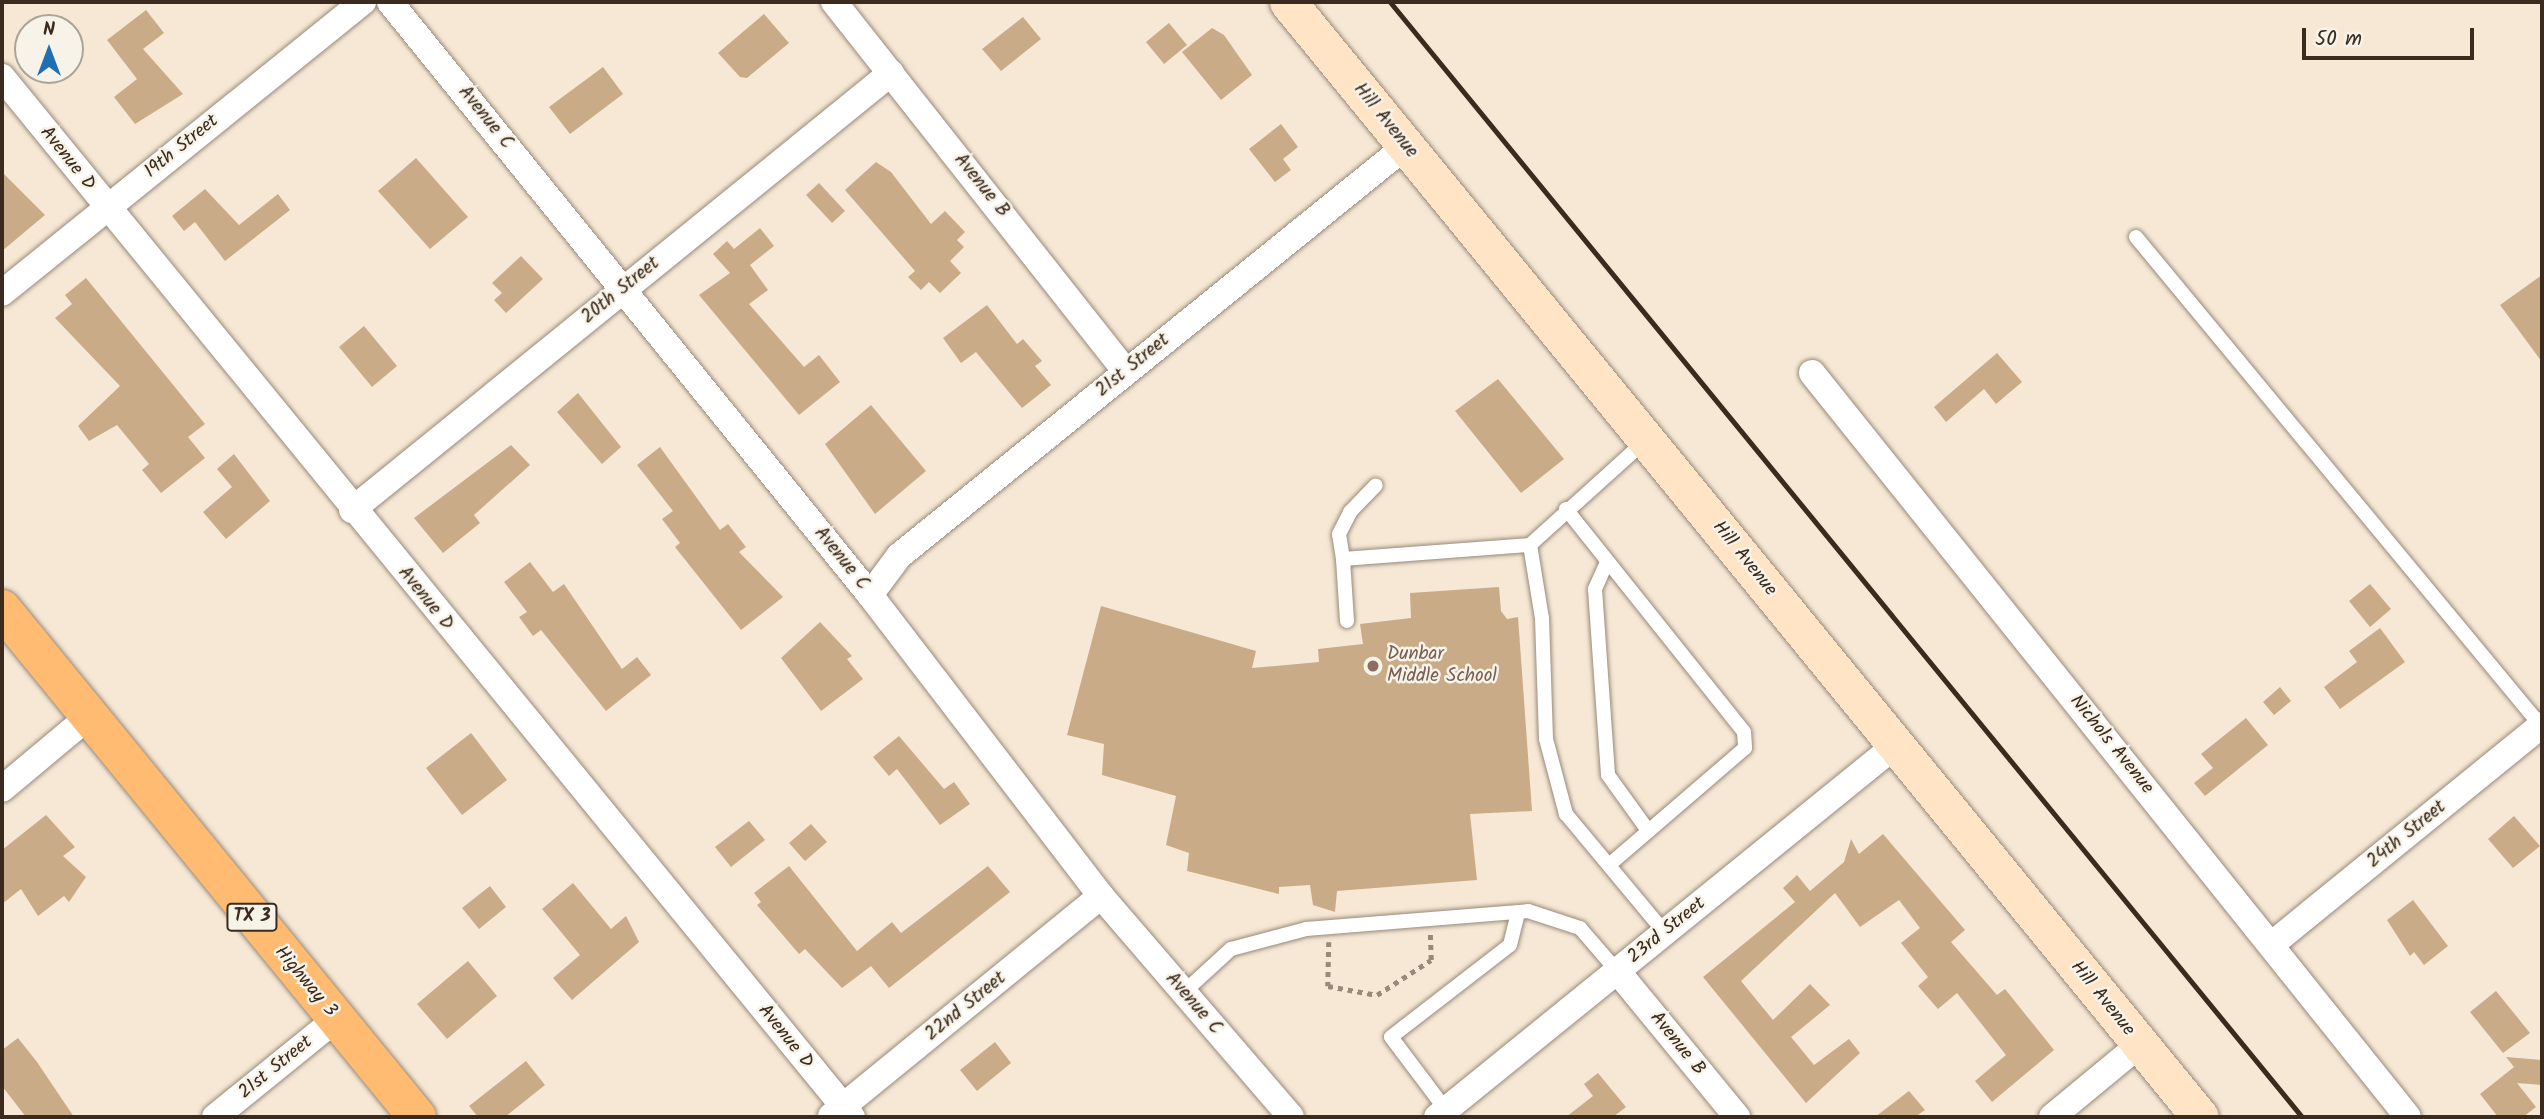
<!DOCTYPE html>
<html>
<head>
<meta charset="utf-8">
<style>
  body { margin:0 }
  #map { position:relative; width:2544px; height:1119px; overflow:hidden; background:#f6e8d5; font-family:Kalam,sans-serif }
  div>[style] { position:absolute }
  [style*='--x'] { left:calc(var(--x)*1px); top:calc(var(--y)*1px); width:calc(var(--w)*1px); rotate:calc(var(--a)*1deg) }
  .building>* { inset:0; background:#c9ac87 }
  .path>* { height:4.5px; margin-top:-2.25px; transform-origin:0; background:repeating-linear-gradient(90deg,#98897a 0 5px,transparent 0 10px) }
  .roads { filter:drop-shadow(0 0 2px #98897a) drop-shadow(0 0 2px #98897a) }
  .lane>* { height:14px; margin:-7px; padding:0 7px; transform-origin:7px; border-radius:7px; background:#fff }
  .street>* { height:26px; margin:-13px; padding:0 13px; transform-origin:13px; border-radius:13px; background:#fff }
  .secondary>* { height:37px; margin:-18.5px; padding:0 18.5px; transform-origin:18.5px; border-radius:18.5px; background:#ffe4c6 }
  .primary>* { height:38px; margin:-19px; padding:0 19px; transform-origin:19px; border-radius:19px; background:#ffbb71 }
  .rail>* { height:5px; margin:-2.5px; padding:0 2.5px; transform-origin:2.5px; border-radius:2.5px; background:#3b2a1e }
  .dots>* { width:19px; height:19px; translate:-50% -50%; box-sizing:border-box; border:4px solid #f7f3e8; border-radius:50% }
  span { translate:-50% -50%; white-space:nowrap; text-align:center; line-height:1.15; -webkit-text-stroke:5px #f7f3e8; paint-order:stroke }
  .shield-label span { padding:2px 5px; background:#f7f3e8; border:2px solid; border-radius:5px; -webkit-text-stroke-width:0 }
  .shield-label { font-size:18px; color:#3b2a1e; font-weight:700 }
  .street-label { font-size:19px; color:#3b2a1e }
  .education-label { font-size:19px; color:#785e54 }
  .left { translate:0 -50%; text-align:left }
  .frame { position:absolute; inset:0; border:4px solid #3b2a1e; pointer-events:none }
  .north { position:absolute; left:14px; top:14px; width:70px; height:70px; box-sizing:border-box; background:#f7f3e8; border:2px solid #aca397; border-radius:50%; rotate:0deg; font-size:19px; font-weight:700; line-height:28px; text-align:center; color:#3b2a1e }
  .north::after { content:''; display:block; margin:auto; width:24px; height:32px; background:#1f6fb2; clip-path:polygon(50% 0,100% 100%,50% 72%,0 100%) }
  .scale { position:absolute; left:2302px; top:28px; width:172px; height:32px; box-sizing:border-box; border:4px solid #3b2a1e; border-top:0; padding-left:9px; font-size:21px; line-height:24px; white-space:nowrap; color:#3b2a1e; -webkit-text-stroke:5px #f7f3e8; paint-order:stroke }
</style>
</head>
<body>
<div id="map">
  <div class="building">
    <div style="clip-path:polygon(146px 10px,164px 33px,143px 49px,183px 94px,135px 124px,114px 97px,137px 79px,107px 40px)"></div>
    <div style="clip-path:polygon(764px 14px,789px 43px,747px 78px,740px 77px,718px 53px)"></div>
    <div style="clip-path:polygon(1023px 17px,1041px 39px,1001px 71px,982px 49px)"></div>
    <div style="clip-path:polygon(1169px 23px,1187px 45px,1164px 64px,1146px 42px)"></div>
    <div style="clip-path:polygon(1212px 28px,1224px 35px,1252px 75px,1221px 100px,1182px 52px)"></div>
    <div style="clip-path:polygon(603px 67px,623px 94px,570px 134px,549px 107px)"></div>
    <div style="clip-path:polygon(1281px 124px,1298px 147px,1283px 159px,1291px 170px,1275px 182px,1249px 149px)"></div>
    <div style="clip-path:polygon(416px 158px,468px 217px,430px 249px,378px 191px)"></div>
    <div style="clip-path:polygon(876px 162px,891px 172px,931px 224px,945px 211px,965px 232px,957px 240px,964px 247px,950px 261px,961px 273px,940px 293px,929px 282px,921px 290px,908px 277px,915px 271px,845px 190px)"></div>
    <div style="clip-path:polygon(2px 172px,45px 215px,2px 251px)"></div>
    <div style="clip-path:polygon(819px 183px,845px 211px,832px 223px,806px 195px)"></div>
    <div style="clip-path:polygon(205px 189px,239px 225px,278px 194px,290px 210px,225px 261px,195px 222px,184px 231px,172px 216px)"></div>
    <div style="clip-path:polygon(760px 228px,774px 246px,750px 265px,768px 290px,749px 304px,804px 367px,819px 355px,840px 382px,799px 415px,699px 295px,730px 273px,713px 254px,727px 241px,734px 249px)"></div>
    <div style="clip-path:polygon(521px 256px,543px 279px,506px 313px,494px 300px,502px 293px,492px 283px)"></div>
    <div style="clip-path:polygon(2542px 275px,2542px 362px,2500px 305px)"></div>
    <div style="clip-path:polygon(86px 278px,205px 424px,188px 437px,205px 458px,161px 493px,142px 470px,149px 464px,117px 425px,89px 441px,78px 426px,120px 386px,55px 318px,72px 304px,65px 295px)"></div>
    <div style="clip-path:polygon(987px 305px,1017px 344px,1023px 339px,1042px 361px,1035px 366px,1051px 385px,1022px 408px,976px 352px,961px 363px,943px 338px)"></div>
    <div style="clip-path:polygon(364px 326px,397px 366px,372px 387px,339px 347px)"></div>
    <div style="clip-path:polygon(1997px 353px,2022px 382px,1996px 404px,1984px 389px,1946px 422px,1934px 407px)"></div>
    <div style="clip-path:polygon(1498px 379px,1564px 459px,1521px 493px,1455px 411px)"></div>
    <div style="clip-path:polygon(578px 393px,621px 447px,602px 464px,557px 412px)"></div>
    <div style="clip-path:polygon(871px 405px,926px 471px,875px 514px,825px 444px)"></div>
    <div style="clip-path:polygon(511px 445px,530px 465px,474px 515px,480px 523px,443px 553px,414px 518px)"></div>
    <div style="clip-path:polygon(660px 447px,720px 530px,728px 524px,746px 547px,739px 552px,783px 597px,741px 630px,675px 547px,680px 543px,662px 519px,673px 511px,637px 465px)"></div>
    <div style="clip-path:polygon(234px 454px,270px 501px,226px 539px,203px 512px,232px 487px,217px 469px)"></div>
    <div style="clip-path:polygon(530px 562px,553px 592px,564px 584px,622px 669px,637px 657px,651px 675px,606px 711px,541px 630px,533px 636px,519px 617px,527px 612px,504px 582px)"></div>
    <div style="clip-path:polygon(2370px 584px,2391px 609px,2370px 627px,2349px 601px)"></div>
    <div style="clip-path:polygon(1499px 587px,1501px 611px,1507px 619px,1518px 617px,1532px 811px,1470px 814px,1477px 880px,1337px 891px,1335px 912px,1313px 905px,1310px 885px,1279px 887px,1279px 894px,1187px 871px,1189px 853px,1166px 845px,1176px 796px,1102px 775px,1104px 744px,1067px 735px,1101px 606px,1256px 651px,1252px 668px,1319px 662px,1318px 649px,1363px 644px,1360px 624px,1411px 618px,1410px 593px)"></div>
    <div style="clip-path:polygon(820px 622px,852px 656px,847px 659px,863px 679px,821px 711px,781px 658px)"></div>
    <div style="clip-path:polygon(2380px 628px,2405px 662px,2340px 709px,2324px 687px,2357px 662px,2349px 651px)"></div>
    <div style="clip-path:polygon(2280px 687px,2291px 701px,2274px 715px,2263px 702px)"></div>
    <div style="clip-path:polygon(2246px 718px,2268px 745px,2205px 796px,2194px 783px,2213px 768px,2201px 754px)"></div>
    <div style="clip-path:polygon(471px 733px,507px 780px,462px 815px,426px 768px)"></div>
    <div style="clip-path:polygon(899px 736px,944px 789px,954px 782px,970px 804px,940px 825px,897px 769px,889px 776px,873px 757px)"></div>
    <div style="clip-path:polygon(46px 815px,75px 847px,63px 856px,86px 877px,69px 902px,64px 896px,38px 916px,21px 889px,2px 904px,2px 850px)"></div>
    <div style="clip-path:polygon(2514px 816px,2540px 846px,2513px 868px,2488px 839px)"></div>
    <div style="clip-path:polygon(749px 821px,765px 840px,731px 867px,715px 847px)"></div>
    <div style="clip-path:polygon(811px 824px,827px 842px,805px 861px,789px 843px)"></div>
    <div style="clip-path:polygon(1883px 834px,1965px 930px,1951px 942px,1997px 995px,2005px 989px,2054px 1050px,1992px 1102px,1975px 1081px,2006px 1055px,1957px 993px,1938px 1009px,1918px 986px,1928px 977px,1901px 943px,1920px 928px,1899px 900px,1860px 927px,1835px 893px,1741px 981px,1773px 1020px,1810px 984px,1830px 1005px,1791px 1037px,1814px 1065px,1849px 1039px,1860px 1053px,1806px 1103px,1703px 977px,1795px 902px,1783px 888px,1797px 875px,1810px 891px,1844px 862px,1851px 839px,1859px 854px)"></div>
    <div style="clip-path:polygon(789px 866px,857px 951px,892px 922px,901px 933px,988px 866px,1010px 892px,889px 988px,871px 966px,842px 988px,805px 949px,799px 954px,757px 905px,761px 902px,754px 893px)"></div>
    <div style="clip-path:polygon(573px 883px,611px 929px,626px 916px,639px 942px,572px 1000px,553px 978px,580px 955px,542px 909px)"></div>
    <div style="clip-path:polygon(490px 886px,506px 907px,479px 929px,462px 908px)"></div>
    <div style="clip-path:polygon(2413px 900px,2448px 946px,2424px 965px,2414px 952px,2410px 956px,2387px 920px)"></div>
    <div style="clip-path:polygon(468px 961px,497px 996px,447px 1039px,417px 1004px)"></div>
    <div style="clip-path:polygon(2496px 991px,2530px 1033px,2503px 1053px,2470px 1012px)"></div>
    <div style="clip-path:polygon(18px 1038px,37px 1062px,74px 1117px,26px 1117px,2px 1086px,2px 1050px)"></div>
    <div style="clip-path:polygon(995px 1042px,1011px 1063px,977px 1091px,960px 1070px)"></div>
    <div style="clip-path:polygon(2506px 1057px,2542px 1060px,2542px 1085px,2517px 1083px,2536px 1107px,2523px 1117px,2498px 1117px,2480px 1094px,2514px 1067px)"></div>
    <div style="clip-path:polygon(526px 1061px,545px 1085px,505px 1117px,478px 1117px,469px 1106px)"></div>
    <div style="clip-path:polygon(1598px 1073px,1626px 1107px,1613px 1117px,1566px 1117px,1593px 1096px,1584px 1084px)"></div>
    <div style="clip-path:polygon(1909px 1091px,1925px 1110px,1915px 1117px,1875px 1117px)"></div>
  </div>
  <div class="path">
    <div style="--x:1329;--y:942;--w:44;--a:91.3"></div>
    <div style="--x:1328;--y:986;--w:50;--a:10.4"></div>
    <div style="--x:1377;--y:995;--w:64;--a:-32.9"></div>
    <div style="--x:1431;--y:960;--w:26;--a:-92"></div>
  </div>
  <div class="roads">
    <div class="lane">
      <div style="--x:2136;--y:237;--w:635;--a:50.37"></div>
      <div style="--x:1645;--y:441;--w:155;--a:137.9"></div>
      <div style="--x:1530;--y:545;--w:74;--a:80.7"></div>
      <div style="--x:1542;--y:618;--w:121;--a:88.1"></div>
      <div style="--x:1546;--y:739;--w:78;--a:75.1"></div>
      <div style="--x:1566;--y:814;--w:155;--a:50.2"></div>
      <div style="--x:1566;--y:509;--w:285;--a:51.4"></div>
      <div style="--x:1744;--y:732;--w:16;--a:86"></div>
      <div style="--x:1745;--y:748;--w:179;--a:139.3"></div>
      <div style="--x:1343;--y:559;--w:25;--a:-99"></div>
      <div style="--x:1339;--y:534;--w:25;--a:-63"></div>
      <div style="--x:1350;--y:512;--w:37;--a:-46"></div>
      <div style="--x:1607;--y:562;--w:30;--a:114"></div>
      <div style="--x:1595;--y:589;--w:186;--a:86"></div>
      <div style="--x:1608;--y:775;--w:67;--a:54.2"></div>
      <div style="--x:1347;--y:621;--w:62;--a:-93.7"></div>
      <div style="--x:1343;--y:559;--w:188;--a:-4.3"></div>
      <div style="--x:1184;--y:992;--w:64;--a:-42.5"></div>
      <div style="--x:1231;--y:949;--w:78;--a:-14.9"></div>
      <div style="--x:1306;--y:929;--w:223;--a:-4.6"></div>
      <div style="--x:1528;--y:911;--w:55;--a:18.1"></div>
      <div style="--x:1580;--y:928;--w:58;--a:49.2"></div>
      <div style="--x:1446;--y:1110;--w:91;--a:-127"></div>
      <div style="--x:1391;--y:1037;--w:150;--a:-37.7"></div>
      <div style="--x:1510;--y:945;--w:34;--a:-76"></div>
    </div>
    <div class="street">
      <div style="--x:390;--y:2;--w:763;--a:51.01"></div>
      <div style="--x:870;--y:595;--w:379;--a:52.5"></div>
      <div style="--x:1101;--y:896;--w:291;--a:49.3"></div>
      <div style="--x:834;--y:2;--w:471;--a:51.7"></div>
      <div style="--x:2;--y:77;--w:1343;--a:50.74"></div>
      <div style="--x:2;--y:293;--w:464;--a:-38.9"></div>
      <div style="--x:1812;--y:373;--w:953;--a:51.3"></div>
      <div style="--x:352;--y:510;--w:694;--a:-39.03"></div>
      <div style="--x:870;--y:595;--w:49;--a:-53.4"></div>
      <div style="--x:899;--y:556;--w:652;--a:-38.96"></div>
      <div style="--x:2;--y:789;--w:111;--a:-39.9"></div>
      <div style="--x:2271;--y:945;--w:349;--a:-39.1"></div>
      <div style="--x:1618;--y:972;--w:188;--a:50.6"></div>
      <div style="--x:831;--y:1116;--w:348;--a:-39.2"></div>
      <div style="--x:215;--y:1117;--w:156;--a:-39"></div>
      <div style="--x:1437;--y:1117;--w:591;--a:-39.02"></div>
      <div style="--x:2052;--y:1117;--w:113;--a:-39.6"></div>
    </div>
    <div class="secondary">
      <div style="--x:1288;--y:2;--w:1440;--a:50.72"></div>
    </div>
    <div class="primary">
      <div style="--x:2;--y:609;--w:656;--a:50.75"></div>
    </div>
  </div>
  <div class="rail">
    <div style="--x:1390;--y:2;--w:1440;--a:50.72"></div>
  </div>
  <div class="dots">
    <div style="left:1373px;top:666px;background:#8d6e63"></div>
  </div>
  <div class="shield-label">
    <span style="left:252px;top:917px">TX 3</span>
  </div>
  <div class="street-label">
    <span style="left:485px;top:118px;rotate:51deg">Avenue C</span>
    <span style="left:1385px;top:121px;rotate:51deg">Hill Avenue</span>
    <span style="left:182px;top:147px;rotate:-39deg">19th Street</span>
    <span style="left:67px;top:159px;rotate:51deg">Avenue D</span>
    <span style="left:981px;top:186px;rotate:51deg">Avenue B</span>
    <span style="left:621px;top:291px;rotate:-39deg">20th Street</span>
    <span style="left:1133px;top:366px;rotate:-39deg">21st Street</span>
    <span style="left:841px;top:559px;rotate:51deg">Avenue C</span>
    <span style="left:1744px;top:559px;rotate:51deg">Hill Avenue</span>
    <span style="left:425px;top:599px;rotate:51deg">Avenue D</span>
    <span style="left:2111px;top:745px;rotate:51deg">Nichols Avenue</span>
    <span style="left:2407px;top:835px;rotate:-39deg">24th Street</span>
    <span style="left:1667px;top:931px;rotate:-39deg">23rd Street</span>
    <span style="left:305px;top:982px;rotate:50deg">Highway 3</span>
    <span style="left:2102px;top:999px;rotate:51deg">Hill Avenue</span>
    <span style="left:1193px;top:1004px;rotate:49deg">Avenue C</span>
    <span style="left:966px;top:1007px;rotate:-39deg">22nd Street</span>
    <span style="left:785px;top:1037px;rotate:51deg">Avenue D</span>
    <span style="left:1677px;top:1044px;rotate:51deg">Avenue B</span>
    <span style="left:276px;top:1068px;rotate:-39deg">21st Street</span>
  </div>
  <div class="education-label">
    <span class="left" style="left:1387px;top:666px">Dunbar<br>Middle School</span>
  </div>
  <div class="frame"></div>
  <div class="north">N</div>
  <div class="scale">50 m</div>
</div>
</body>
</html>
